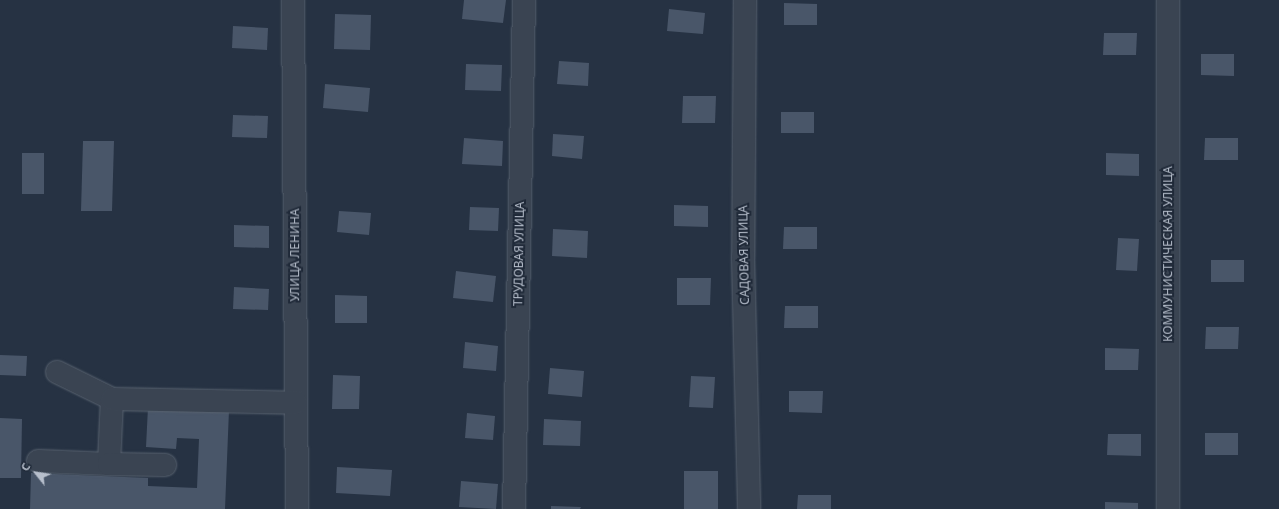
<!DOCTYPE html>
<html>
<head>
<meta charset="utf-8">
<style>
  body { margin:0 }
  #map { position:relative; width:1279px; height:509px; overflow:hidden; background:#263243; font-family:"Noto Sans",sans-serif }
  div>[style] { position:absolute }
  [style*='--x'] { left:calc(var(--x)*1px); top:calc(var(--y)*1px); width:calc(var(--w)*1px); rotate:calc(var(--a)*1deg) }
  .building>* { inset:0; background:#495669 }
  .roads { filter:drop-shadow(0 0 1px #58626f) drop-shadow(0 0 1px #58626f) }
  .minor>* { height:22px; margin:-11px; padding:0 11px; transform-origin:11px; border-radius:11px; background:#3a4452 }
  span { translate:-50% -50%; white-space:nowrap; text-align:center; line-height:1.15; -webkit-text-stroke:4px #1f2938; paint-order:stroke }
  .street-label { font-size:12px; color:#b7bfcc }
  .north { position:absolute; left:16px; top:453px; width:40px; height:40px; -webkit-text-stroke:3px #1f2938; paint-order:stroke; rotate:300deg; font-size:11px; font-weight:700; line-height:16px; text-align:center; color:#b7bfcc }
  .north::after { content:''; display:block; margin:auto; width:14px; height:18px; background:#b7bfcc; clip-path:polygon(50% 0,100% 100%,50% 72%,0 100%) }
</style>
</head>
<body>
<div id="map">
  <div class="building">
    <div style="clip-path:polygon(464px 0,506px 0,503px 23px,462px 19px)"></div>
    <div style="clip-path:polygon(784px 3px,817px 4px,817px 25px,784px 25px)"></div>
    <div style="clip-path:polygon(669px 9px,705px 13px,703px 34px,667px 31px)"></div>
    <div style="clip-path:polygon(335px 14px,371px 15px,370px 50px,334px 49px)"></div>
    <div style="clip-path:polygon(233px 26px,268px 28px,267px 50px,232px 48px)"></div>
    <div style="clip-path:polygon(1104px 33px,1137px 33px,1136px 55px,1103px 55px)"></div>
    <div style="clip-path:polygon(1201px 54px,1234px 54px,1234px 76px,1201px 75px)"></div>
    <div style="clip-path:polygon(559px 61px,589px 63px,588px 86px,557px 84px)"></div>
    <div style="clip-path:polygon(466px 64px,502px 65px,501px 91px,465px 90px)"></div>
    <div style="clip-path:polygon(325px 84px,370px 88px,368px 112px,323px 108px)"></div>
    <div style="clip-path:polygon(683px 96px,716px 96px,715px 123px,682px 123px)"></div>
    <div style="clip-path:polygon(781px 112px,814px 112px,814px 133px,781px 133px)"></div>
    <div style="clip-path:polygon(233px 115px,268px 116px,267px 138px,232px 137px)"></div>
    <div style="clip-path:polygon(553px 134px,584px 136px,582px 159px,552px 156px)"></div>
    <div style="clip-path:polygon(464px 138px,503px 141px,502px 166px,462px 164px)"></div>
    <div style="clip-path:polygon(1205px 138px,1238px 138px,1238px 160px,1204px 160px)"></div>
    <div style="clip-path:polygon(83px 141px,114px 141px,112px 211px,81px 211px)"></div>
    <div style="clip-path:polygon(22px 153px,44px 153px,44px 194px,22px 194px)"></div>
    <div style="clip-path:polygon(1106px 153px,1139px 154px,1139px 176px,1106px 175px)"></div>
    <div style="clip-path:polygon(674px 205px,708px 206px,708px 227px,674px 226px)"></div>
    <div style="clip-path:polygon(470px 207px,499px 208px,498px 231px,469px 230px)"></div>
    <div style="clip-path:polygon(339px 211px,371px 213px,369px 235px,337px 232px)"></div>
    <div style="clip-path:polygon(234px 225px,269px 226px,269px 248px,234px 247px)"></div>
    <div style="clip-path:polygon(784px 227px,817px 227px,817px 249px,783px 249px)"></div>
    <div style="clip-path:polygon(553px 229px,588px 231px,587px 258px,552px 256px)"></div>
    <div style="clip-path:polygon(1118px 238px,1139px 239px,1137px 271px,1116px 270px)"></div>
    <div style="clip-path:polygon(1211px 260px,1244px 260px,1244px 282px,1211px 282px)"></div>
    <div style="clip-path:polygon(456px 271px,496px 276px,493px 302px,453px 298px)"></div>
    <div style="clip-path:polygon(677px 278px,711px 278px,710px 305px,677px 305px)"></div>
    <div style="clip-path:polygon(234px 287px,269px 289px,268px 310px,233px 309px)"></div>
    <div style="clip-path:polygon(335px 295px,367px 296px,367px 323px,335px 323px)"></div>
    <div style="clip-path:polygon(785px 306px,818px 306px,818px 328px,784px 328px)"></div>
    <div style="clip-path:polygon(1206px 327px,1239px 327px,1238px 349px,1205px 349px)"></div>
    <div style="clip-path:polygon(465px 342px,498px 346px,496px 371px,463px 368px)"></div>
    <div style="clip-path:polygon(1105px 348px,1139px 349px,1138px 370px,1105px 370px)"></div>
    <div style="clip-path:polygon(0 355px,27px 356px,26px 376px,0 375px)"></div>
    <div style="clip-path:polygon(550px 368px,584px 371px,582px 397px,548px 394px)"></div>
    <div style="clip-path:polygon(333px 375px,360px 376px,359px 409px,332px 409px)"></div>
    <div style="clip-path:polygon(691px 376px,715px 377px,713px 408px,689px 407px)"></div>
    <div style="clip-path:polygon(789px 391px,823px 391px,822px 413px,789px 412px)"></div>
    <div style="clip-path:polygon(148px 407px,229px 410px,225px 509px,30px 509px,31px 473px,148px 478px,148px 486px,197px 488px,199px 439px,177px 438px,176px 449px,146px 447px)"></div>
    <div style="clip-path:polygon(467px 413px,495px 416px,493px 440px,465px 438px)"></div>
    <div style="clip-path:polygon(0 418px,22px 419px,21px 478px,0 478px)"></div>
    <div style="clip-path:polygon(544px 419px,581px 421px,580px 446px,543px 445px)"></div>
    <div style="clip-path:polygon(1205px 433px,1238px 433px,1238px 455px,1205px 455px)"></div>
    <div style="clip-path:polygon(1108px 434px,1141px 434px,1141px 456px,1107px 455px)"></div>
    <div style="clip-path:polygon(337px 467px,392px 470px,390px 496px,336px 493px)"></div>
    <div style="clip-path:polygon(684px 471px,718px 471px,718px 509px,684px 509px)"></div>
    <div style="clip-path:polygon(461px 481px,498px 484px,496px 509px,459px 507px)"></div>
    <div style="clip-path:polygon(798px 495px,831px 495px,831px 509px,797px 509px)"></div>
    <div style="clip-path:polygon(1105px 502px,1138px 503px,1138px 509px,1105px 509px)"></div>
    <div style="clip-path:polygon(551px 506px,581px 507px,580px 509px,551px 509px)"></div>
  </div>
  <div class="roads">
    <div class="minor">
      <div style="--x:293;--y:0;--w:509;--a:89.55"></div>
      <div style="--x:745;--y:0;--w:257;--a:90.4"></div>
      <div style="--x:743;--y:257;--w:252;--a:88.6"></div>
      <div style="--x:1168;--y:0;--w:509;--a:90"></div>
      <div style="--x:57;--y:372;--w:61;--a:26.1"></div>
      <div style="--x:38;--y:461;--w:71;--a:2.4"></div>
      <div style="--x:109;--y:464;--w:65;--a:-87.4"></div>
      <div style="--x:112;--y:399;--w:184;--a:1.2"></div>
      <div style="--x:109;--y:464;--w:56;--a:1"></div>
      <div style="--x:514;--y:509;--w:509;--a:-88.87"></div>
    </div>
  </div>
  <div class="street-label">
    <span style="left:519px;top:254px;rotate:-89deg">ТРУДОВАЯ УЛИЦА</span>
    <span style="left:1168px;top:254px;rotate:-90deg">КОММУНИСТИЧЕСКАЯ УЛИЦА</span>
    <span style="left:295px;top:255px;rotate:-90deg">УЛИЦА ЛЕНИНА</span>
    <span style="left:744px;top:255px;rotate:-91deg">САДОВАЯ УЛИЦА</span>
  </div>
  <div class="north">С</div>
</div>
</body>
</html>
